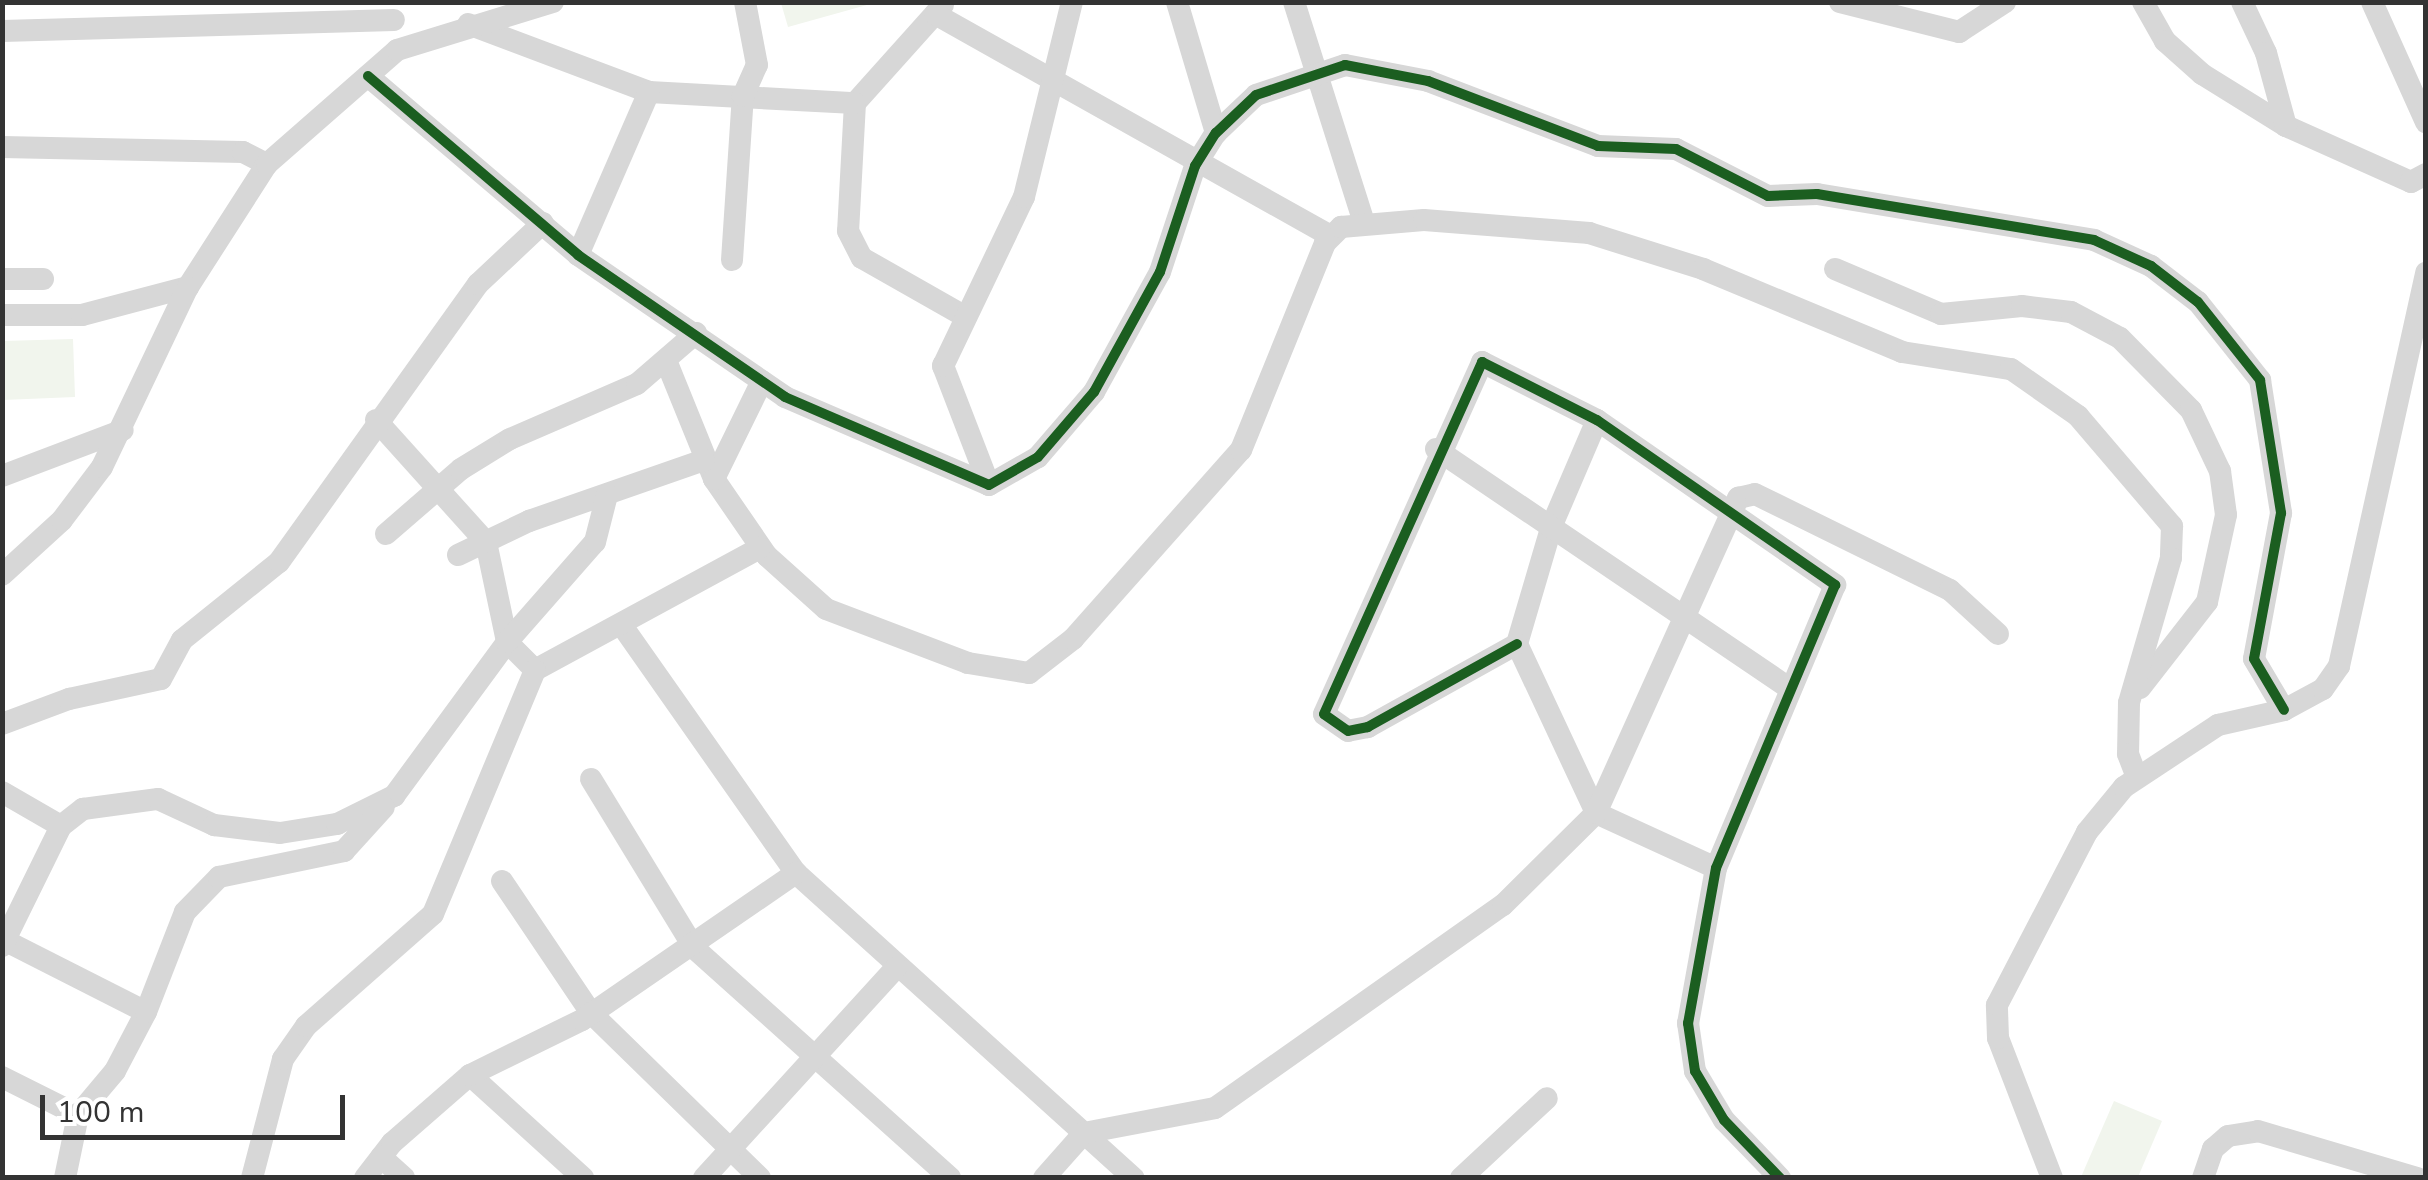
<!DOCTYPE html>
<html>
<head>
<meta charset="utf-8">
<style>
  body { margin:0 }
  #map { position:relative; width:2428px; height:1180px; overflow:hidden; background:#fff; font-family:"Nunito Sans",sans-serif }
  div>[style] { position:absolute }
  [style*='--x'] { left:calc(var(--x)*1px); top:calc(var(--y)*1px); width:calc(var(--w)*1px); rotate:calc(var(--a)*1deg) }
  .green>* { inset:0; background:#f1f5ed }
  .street>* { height:22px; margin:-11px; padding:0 11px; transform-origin:11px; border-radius:11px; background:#d7d7d7 }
  .cycleway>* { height:10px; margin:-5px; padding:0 5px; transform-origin:5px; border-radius:5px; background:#1b5e20 }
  span { translate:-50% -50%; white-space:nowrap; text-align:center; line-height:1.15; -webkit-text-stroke:10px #fff; paint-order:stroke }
  .frame { position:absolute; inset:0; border:5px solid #333; pointer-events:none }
  .scale { position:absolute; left:40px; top:1095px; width:305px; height:45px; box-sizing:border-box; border:5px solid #333; border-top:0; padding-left:12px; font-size:30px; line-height:35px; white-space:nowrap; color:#333; -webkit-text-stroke:8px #fff; paint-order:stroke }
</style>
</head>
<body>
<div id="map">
  <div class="green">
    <div style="clip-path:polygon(874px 3px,788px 27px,781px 3px,781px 2px)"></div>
    <div style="clip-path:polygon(73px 339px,75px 397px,3px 400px,3px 341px)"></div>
    <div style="clip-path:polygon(2114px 1101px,2162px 1121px,2138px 1177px,2081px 1177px)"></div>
  </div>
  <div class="street">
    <div style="--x:1177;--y:2;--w:137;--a:73.4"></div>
    <div style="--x:1294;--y:2;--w:232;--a:72.4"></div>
    <div style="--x:1840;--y:2;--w:123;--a:14.1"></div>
    <div style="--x:1959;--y:32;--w:55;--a:-33.1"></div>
    <div style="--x:2143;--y:2;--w:45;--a:60.6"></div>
    <div style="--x:2165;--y:41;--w:50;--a:41.7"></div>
    <div style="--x:2202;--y:74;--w:99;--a:31.8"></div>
    <div style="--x:2286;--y:126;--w:137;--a:24.1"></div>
    <div style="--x:2411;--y:182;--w:17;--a:-28"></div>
    <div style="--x:2242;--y:2;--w:56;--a:64.8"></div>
    <div style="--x:2266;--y:53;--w:76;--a:74.7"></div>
    <div style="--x:2372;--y:2;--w:132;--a:65.8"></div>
    <div style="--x:943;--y:5;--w:132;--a:131.9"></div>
    <div style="--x:855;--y:103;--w:128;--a:93.1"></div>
    <div style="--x:848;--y:231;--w:30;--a:63"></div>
    <div style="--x:862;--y:258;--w:117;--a:29.6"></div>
    <div style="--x:935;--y:14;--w:454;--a:29.3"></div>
    <div style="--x:468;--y:24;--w:193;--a:20.6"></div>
    <div style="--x:649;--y:92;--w:206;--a:3.1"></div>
    <div style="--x:2;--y:31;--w:392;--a:-1.6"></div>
    <div style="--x:368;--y:76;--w:276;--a:40.4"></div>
    <div style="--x:578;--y:255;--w:251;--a:34.4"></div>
    <div style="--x:785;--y:397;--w:222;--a:23.3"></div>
    <div style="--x:989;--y:485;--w:56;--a:-29.7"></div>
    <div style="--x:1038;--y:457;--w:86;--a:-49.3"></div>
    <div style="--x:1094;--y:392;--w:137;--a:-61.2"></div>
    <div style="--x:1160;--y:272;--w:112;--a:-71.7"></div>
    <div style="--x:1195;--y:166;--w:39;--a:-58"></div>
    <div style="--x:1216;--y:133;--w:55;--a:-43.5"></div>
    <div style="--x:1256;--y:95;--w:94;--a:-18.6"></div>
    <div style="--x:1345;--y:65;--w:85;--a:10.9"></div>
    <div style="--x:1428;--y:81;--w:182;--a:20.9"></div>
    <div style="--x:1598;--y:146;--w:78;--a:2.2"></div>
    <div style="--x:1676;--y:149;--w:103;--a:27.1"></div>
    <div style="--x:1768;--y:196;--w:49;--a:-2.3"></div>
    <div style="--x:1817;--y:194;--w:281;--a:9.4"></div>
    <div style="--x:2094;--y:240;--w:63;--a:24.5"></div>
    <div style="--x:2151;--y:266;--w:59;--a:37.5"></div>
    <div style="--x:2198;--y:302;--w:100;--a:51.5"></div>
    <div style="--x:2260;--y:380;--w:135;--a:81"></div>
    <div style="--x:2281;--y:513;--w:148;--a:100.5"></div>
    <div style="--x:2254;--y:659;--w:59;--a:59.5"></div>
    <div style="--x:2;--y:147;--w:241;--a:1.2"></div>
    <div style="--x:243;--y:152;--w:27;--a:27"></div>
    <div style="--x:578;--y:255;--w:178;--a:-66.5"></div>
    <div style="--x:732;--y:260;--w:164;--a:-86.2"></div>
    <div style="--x:743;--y:96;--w:34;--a:-66"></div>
    <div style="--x:757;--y:65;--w:64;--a:-100.8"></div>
    <div style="--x:1835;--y:269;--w:115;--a:23"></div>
    <div style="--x:1941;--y:314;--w:81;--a:-5.6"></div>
    <div style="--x:2022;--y:306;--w:49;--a:7"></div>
    <div style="--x:2071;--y:312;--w:55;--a:28"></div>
    <div style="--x:2120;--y:338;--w:101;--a:45.4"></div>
    <div style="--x:2191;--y:410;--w:68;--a:64.6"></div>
    <div style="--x:2220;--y:471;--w:44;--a:82.2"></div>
    <div style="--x:2226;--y:515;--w:89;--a:102.3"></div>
    <div style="--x:2207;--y:602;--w:109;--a:127.9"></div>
    <div style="--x:2;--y:279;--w:41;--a:0"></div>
    <div style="--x:2;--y:315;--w:80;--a:0"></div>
    <div style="--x:82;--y:315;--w:110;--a:-14.8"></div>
    <div style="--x:188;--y:287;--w:146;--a:-57.3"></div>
    <div style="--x:267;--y:164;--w:173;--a:-41.2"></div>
    <div style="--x:397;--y:50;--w:163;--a:-17.1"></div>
    <div style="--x:667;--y:363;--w:125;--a:67.9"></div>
    <div style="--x:714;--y:479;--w:93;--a:55.5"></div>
    <div style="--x:767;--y:556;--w:79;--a:41.9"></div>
    <div style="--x:826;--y:609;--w:152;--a:20.8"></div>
    <div style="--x:968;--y:663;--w:62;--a:9.3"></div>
    <div style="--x:1029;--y:673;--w:56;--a:-37.7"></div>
    <div style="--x:1073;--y:639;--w:253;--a:-48.4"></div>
    <div style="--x:1241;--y:450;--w:223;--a:-67.9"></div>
    <div style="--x:1325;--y:243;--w:23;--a:-45"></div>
    <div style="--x:1341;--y:227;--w:83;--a:-4.8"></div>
    <div style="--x:1424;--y:220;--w:166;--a:4.5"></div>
    <div style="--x:1589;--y:233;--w:120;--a:17.5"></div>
    <div style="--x:1703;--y:269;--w:216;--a:22.6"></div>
    <div style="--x:1902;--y:352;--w:110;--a:8.9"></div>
    <div style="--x:2011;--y:369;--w:82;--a:35"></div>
    <div style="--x:2078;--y:416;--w:145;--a:49.5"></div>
    <div style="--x:2172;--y:526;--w:32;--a:92"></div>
    <div style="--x:2171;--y:558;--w:151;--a:106.2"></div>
    <div style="--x:2129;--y:703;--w:51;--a:91.1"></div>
    <div style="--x:2128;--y:754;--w:25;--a:69"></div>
    <div style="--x:376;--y:420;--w:164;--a:48"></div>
    <div style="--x:486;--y:542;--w:102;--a:78.1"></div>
    <div style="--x:507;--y:642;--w:40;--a:45"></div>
    <div style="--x:1597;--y:420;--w:114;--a:113.2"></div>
    <div style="--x:1552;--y:525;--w:124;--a:106.4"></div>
    <div style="--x:1517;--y:644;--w:187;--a:64.9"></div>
    <div style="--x:1596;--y:813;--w:132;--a:24.6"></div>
    <div style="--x:1436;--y:449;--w:425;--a:34.1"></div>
    <div style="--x:2;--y:476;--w:129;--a:-20.8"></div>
    <div style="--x:714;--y:479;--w:109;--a:-63.9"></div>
    <div style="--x:989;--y:485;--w:128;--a:-111.1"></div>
    <div style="--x:943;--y:366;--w:187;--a:-64.4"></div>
    <div style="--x:1024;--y:197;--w:201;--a:-76.2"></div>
    <div style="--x:386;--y:534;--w:99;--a:-40.9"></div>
    <div style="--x:461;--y:469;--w:57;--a:-31.5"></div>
    <div style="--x:510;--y:439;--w:138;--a:-23.4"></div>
    <div style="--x:637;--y:384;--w:78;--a:-40.8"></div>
    <div style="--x:458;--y:555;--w:79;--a:-25.6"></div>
    <div style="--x:529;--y:521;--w:185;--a:-19.2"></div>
    <div style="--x:2;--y:575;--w:81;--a:-42.5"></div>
    <div style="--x:62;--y:520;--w:66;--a:-53"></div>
    <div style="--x:102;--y:467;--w:199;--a:-64.5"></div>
    <div style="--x:623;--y:627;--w:301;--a:54.9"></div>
    <div style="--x:796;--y:873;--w:455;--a:42.1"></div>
    <div style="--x:1517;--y:644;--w:171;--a:150.9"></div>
    <div style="--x:1368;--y:727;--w:20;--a:169"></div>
    <div style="--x:1348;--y:731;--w:29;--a:-145"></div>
    <div style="--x:1324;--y:714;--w:386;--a:-65.8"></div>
    <div style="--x:1482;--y:362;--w:129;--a:26.8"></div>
    <div style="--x:1597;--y:420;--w:290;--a:34.7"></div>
    <div style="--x:1835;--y:585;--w:307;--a:112.8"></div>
    <div style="--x:1716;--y:868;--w:158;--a:100.2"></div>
    <div style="--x:1688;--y:1023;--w:49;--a:81.7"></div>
    <div style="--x:1695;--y:1071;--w:57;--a:59.4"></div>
    <div style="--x:1724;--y:1120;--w:81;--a:46"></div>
    <div style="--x:535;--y:670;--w:256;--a:-28.5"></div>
    <div style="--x:2;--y:724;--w:72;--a:-20.5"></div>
    <div style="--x:69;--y:699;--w:94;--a:-12.3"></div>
    <div style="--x:161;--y:679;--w:44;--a:-61.7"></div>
    <div style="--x:182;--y:640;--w:124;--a:-38.8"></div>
    <div style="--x:279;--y:562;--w:342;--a:-54.4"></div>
    <div style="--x:478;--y:284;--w:89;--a:-43.2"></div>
    <div style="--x:591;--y:779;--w:198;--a:58.6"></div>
    <div style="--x:694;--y:948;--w:344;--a:41.9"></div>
    <div style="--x:2;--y:792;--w:68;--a:30"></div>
    <div style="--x:502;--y:881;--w:159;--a:56"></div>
    <div style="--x:591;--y:1013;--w:236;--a:44.3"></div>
    <div style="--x:2;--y:939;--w:161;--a:26.9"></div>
    <div style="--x:2;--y:946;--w:134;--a:-63.8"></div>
    <div style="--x:61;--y:826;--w:28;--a:-38"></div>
    <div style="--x:83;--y:809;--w:76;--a:-7.6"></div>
    <div style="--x:158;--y:799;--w:62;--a:24.9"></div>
    <div style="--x:214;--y:825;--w:66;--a:6.9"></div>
    <div style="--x:280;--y:833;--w:58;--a:-9"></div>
    <div style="--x:337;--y:824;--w:64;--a:-26.2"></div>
    <div style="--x:394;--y:796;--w:191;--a:-53.7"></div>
    <div style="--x:507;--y:642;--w:133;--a:-48.7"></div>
    <div style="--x:595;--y:542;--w:49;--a:-75.7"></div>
    <div style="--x:470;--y:1075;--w:153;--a:42.3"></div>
    <div style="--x:2;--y:1077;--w:85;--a:26.6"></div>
    <div style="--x:381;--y:1157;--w:31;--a:42"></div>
    <div style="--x:65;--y:1178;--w:64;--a:-78.3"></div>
    <div style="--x:78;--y:1115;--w:57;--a:-49.9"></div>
    <div style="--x:115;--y:1071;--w:67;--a:-62.3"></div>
    <div style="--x:146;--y:1012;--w:107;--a:-68.7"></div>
    <div style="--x:185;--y:912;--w:49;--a:-45.8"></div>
    <div style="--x:219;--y:877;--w:128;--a:-11.7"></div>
    <div style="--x:344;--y:851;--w:59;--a:-47.7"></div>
    <div style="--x:252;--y:1178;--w:123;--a:-75.4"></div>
    <div style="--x:283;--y:1059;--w:40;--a:-55.1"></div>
    <div style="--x:306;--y:1026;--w:169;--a:-41.4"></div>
    <div style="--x:433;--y:914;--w:264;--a:-67.3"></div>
    <div style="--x:365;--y:1178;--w:44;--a:-52.4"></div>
    <div style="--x:392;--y:1143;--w:103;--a:-41.1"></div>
    <div style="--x:470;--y:1075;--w:125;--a:-26.2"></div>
    <div style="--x:582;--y:1020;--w:260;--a:-34.5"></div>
    <div style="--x:704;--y:1178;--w:285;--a:-47.6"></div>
    <div style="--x:1044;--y:1178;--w:60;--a:-48.4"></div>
    <div style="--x:1084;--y:1133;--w:133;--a:-10.8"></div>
    <div style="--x:1215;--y:1108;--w:352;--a:-35.2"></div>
    <div style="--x:1503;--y:905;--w:131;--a:-44.7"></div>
    <div style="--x:1596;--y:813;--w:346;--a:-65.7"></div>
    <div style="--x:1738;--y:498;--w:17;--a:-13"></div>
    <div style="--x:1755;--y:494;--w:217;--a:26.2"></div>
    <div style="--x:1950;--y:590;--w:65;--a:42.5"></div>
    <div style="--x:1461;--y:1178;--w:117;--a:-42.9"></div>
    <div style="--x:2052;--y:1178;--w:150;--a:-111.1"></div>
    <div style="--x:1998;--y:1038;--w:33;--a:-92"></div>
    <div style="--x:1997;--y:1005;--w:195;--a:-62.5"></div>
    <div style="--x:2087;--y:832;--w:58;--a:-50.6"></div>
    <div style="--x:2124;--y:787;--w:113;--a:-33.4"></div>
    <div style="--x:2218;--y:725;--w:68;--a:-12.8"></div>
    <div style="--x:2284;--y:710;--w:44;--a:-28.3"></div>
    <div style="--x:2323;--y:689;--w:28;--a:-55"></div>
    <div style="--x:2339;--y:666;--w:403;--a:-77.5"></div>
    <div style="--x:2203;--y:1178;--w:31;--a:-71"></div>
    <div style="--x:2213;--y:1149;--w:20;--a:-41"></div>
    <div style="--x:2228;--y:1136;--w:30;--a:-9"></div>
    <div style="--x:2258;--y:1131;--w:166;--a:16.5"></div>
  </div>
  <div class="cycleway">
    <div style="--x:368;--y:76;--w:276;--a:40.4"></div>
    <div style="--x:578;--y:255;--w:251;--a:34.4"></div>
    <div style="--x:785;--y:397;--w:222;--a:23.3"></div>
    <div style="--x:989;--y:485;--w:56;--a:-29.7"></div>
    <div style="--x:1038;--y:457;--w:86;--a:-49.3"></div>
    <div style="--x:1094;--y:392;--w:137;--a:-61.2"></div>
    <div style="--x:1160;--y:272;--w:112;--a:-71.7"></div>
    <div style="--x:1195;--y:166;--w:39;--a:-58"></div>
    <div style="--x:1216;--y:133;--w:55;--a:-43.5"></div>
    <div style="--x:1256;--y:95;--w:94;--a:-18.6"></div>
    <div style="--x:1345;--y:65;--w:85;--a:10.9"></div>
    <div style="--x:1428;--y:81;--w:182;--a:20.9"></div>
    <div style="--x:1598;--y:146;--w:78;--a:2.2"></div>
    <div style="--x:1676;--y:149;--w:103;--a:27.1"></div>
    <div style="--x:1768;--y:196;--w:49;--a:-2.3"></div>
    <div style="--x:1817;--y:194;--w:281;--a:9.4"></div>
    <div style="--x:2094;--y:240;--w:63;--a:24.5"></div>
    <div style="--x:2151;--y:266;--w:59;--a:37.5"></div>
    <div style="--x:2198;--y:302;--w:100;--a:51.5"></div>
    <div style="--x:2260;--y:380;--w:135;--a:81"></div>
    <div style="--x:2281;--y:513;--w:148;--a:100.5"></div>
    <div style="--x:2254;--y:659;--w:59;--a:59.5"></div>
    <div style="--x:1517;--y:644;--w:171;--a:150.9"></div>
    <div style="--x:1368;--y:727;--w:20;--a:169"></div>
    <div style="--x:1348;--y:731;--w:29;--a:-145"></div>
    <div style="--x:1324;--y:714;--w:386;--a:-65.8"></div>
    <div style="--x:1482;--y:362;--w:129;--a:26.8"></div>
    <div style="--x:1597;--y:420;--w:290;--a:34.7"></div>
    <div style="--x:1835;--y:585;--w:307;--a:112.8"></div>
    <div style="--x:1716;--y:868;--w:158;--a:100.2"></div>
    <div style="--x:1688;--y:1023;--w:49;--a:81.7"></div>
    <div style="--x:1695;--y:1071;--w:57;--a:59.4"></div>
    <div style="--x:1724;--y:1120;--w:81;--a:46"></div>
  </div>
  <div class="frame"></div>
  <div class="scale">100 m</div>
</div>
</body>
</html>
